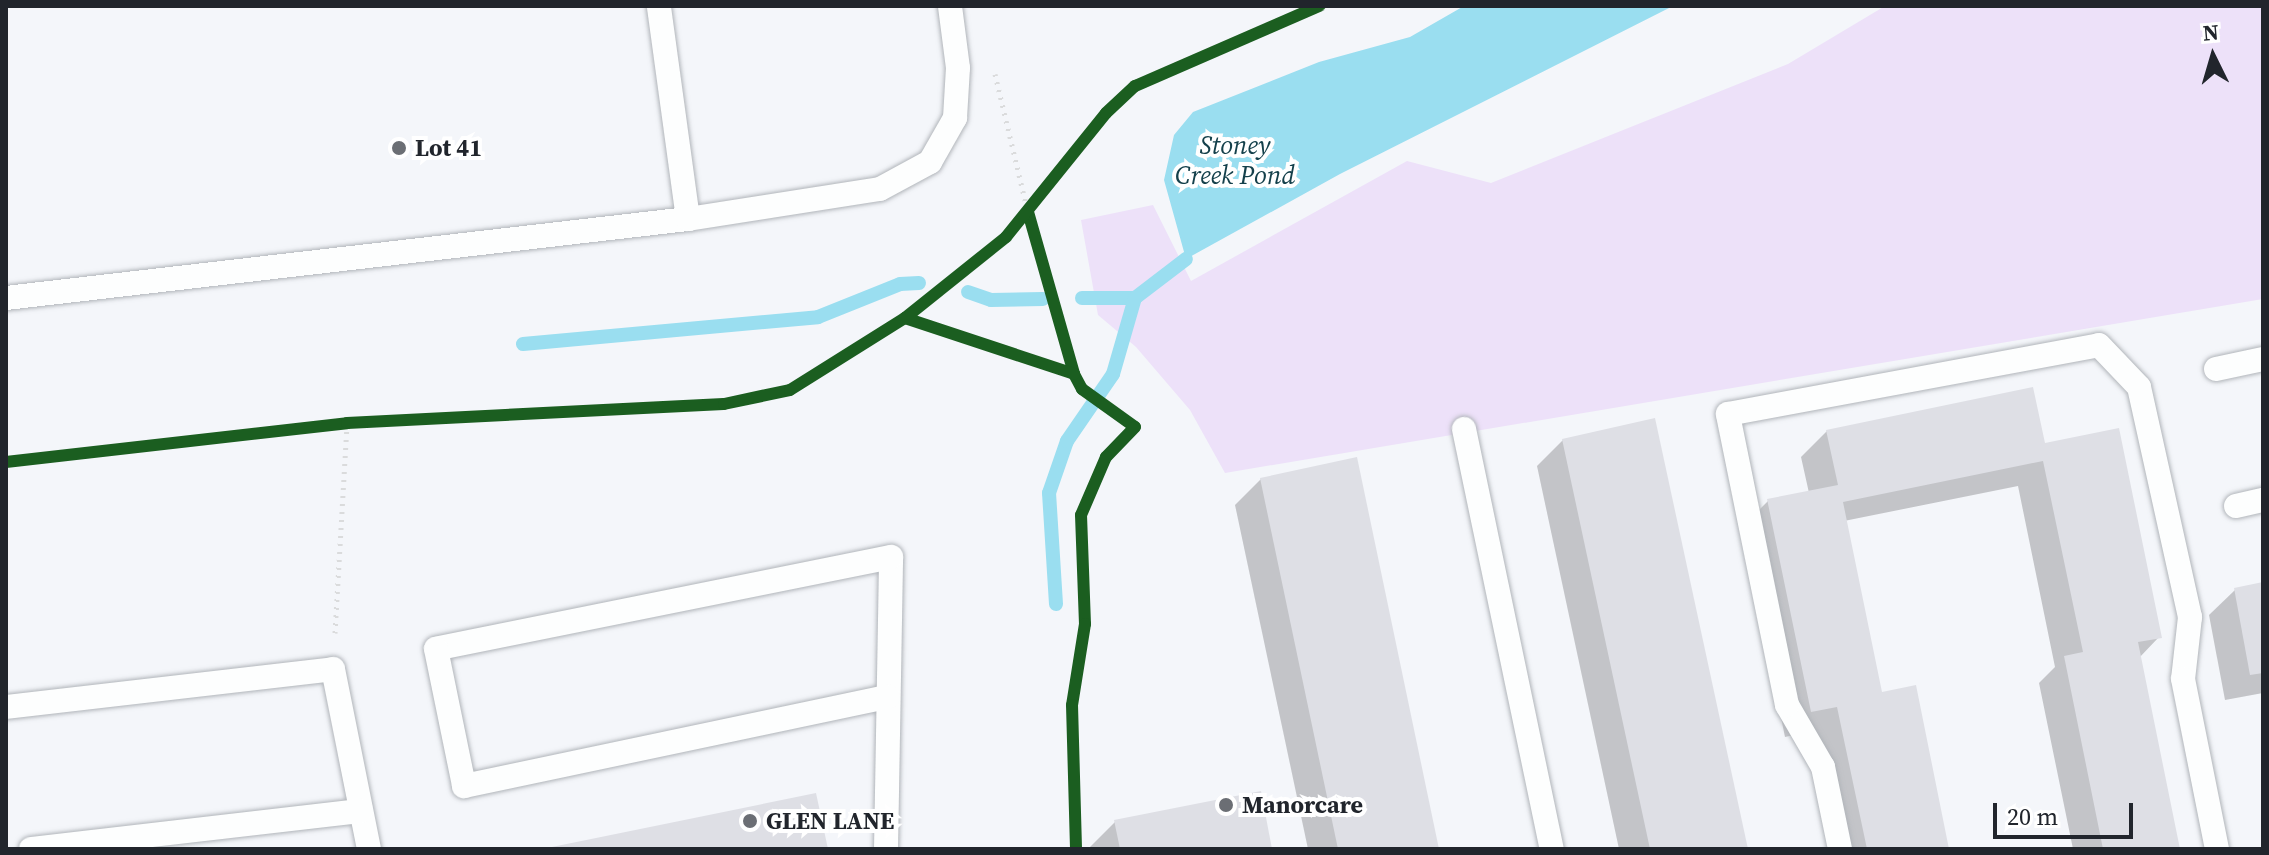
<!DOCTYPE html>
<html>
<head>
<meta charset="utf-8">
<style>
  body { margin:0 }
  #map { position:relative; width:2269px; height:855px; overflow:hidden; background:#f4f6fa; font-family:"Source Serif 4",serif }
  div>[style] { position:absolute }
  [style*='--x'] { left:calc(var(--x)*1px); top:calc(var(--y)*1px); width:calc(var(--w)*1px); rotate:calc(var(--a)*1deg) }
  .green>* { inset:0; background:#ede1f9 }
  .water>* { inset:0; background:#9adef0 }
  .shadow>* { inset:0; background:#0003 }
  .stream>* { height:14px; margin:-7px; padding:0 7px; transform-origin:7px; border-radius:7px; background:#9adef0 }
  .building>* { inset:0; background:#dedfe5 }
  .path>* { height:5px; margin-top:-2.5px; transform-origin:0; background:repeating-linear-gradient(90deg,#dadbdc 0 2px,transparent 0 8px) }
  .roads { filter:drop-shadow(0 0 2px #b1b5ba) drop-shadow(0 0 2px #b1b5ba) }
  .lane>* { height:24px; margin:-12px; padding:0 12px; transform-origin:12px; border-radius:12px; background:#fdfefe }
  .cycleway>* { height:12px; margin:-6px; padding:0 6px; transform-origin:6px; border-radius:6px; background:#1b5e20 }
  .dots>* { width:22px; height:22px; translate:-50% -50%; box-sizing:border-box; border:4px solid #fff; border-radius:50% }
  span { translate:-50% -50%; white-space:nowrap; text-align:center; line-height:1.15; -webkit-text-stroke:8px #fff; paint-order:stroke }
  .poi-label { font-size:24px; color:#21252c; font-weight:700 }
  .left { translate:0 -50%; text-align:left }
  .water-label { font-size:26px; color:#14404b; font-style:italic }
  .frame { position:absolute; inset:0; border:8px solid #21252c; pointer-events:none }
  .north { position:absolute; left:2173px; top:16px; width:80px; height:80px; -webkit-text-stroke:6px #fff; paint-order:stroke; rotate:355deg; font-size:22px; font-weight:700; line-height:32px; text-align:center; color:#21252c }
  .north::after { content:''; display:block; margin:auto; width:28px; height:36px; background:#21252c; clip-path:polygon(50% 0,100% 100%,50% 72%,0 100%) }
  .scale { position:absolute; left:1993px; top:803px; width:140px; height:36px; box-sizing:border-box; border:4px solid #21252c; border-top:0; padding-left:10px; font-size:24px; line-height:28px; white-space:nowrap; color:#21252c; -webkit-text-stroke:6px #fff; paint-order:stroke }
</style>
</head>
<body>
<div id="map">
  <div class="green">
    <div style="clip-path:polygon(1885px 6px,2263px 6px,2263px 299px,1225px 473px,1190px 410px,1136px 347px,1098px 315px,1081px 220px,1153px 205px,1191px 281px,1407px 161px,1491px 183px,1788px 64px)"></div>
  </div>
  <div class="water">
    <div style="clip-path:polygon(1464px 6px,1673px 6px,1340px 174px,1186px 259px,1164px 180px,1174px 135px,1193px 112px,1319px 62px,1410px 37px)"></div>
  </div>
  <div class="shadow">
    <div style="clip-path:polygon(1827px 431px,2043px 445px,2159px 637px,2139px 658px,2178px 849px,2073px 849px,2039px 683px,2055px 667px,2018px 486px,1844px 521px,1880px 694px,1947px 849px,1836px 849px,1812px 731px,1785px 737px,1742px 527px,1768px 501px,1809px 493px,1801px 457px)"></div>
    <div style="clip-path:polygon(1563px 440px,1746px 849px,1619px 849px,1537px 466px)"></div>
    <div style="clip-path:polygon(1261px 479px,1437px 849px,1308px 849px,1235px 505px)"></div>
    <div style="clip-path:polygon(2263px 585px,2263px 693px,2225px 700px,2209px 615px,2235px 590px)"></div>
    <div style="clip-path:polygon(1115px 822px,1270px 849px,1088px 849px)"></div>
  </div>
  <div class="stream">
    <div style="--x:968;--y:292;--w:24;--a:19"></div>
    <div style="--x:991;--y:300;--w:52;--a:-1.1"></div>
    <div style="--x:1082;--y:298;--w:53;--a:0"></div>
    <div style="--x:523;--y:344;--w:296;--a:-5.2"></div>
    <div style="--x:818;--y:317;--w:88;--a:-21.9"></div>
    <div style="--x:900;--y:284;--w:19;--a:-3"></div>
    <div style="--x:1056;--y:604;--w:111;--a:-93.6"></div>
    <div style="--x:1049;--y:493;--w:55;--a:-70.9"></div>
    <div style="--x:1067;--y:441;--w:81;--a:-55.5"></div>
    <div style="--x:1113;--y:374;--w:79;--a:-73.9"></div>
    <div style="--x:1135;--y:298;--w:64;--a:-37.4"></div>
  </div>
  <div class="building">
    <div style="clip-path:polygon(2033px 387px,2045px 443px,2119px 428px,2162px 638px,2138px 642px,2180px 849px,2103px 849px,2064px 656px,2083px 652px,2043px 461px,1843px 502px,1882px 692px,1916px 685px,1949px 849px,1867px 849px,1837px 707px,1811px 712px,1767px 499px,1838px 485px,1826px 430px)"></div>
    <div style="clip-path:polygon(1655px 418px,1748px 849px,1650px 849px,1562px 439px)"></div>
    <div style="clip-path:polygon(1357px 457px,1439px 849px,1338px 849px,1260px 478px)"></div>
    <div style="clip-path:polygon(2263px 582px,2263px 673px,2250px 675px,2234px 588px)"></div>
    <div style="clip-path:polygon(1261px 791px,1272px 849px,1120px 849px,1114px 820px)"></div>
    <div style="clip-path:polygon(816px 793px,828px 849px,547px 849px,547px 848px)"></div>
  </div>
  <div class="path">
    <div style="--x:995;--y:74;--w:142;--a:76.6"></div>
    <div style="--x:335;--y:633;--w:210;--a:-86.7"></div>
  </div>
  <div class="roads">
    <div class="lane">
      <div style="--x:688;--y:219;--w:194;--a:-8.9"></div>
      <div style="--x:880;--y:189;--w:57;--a:-28.4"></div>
      <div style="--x:930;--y:162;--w:51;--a:-60.4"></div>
      <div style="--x:955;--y:118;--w:50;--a:-86.6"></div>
      <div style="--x:958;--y:68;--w:63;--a:-97.4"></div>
      <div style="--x:6;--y:298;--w:687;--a:-6.61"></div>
      <div style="--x:688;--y:219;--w:215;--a:-97.8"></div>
      <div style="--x:2216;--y:369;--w:48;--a:-12"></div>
      <div style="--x:1464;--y:429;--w:429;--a:78.2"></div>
      <div style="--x:2236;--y:506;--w:28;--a:-13"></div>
      <div style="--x:6;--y:707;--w:329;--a:-6.6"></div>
      <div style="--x:333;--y:669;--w:184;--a:78.7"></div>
      <div style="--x:31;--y:849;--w:332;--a:-6.6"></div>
      <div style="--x:886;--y:849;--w:292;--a:-89"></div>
      <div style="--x:891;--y:557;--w:464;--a:168.6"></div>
      <div style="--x:436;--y:649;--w:140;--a:78.4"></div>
      <div style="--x:464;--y:786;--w:433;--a:-11.9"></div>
      <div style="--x:1840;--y:849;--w:84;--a:-101.7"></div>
      <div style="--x:1823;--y:767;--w:72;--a:-120.1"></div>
      <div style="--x:1787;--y:705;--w:297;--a:-101.5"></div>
      <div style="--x:1728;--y:414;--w:377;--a:-10.5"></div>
      <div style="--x:2099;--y:345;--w:58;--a:46.4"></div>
      <div style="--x:2139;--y:387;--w:236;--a:77.5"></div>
      <div style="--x:2190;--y:617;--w:62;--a:96.4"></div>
      <div style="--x:2183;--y:679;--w:173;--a:78.7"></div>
    </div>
  </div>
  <div class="cycleway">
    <div style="--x:1028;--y:212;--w:168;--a:74.1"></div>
    <div style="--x:1074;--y:374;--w:17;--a:62"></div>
    <div style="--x:1082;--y:389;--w:65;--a:35.6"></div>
    <div style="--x:1135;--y:427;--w:42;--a:134"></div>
    <div style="--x:1106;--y:457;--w:63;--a:113.3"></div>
    <div style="--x:1081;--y:515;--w:109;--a:87.9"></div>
    <div style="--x:1085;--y:624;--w:82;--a:99.1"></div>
    <div style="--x:1072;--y:705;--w:144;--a:88.4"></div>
    <div style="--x:905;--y:318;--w:178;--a:18.3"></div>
    <div style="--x:6;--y:462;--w:343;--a:-6.5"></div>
    <div style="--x:347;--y:423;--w:377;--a:-2.9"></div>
    <div style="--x:724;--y:404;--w:67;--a:-12"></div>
    <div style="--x:790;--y:390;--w:136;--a:-32.1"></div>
    <div style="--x:905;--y:318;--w:129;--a:-38.7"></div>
    <div style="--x:1006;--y:237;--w:159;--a:-51.1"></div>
    <div style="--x:1106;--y:113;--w:40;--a:-43"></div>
    <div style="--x:1135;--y:86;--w:201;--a:-23.5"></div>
  </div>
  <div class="dots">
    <div style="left:399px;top:148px;background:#6b6e74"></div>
    <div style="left:1226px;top:805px;background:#6b6e74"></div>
    <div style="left:750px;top:821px;background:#6b6e74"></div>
  </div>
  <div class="poi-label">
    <span class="left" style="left:415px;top:148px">Lot 41</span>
    <span class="left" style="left:1242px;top:805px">Manorcare</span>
    <span class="left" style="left:766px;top:821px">GLEN LANE</span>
  </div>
  <div class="water-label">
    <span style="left:1235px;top:161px">Stoney<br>Creek Pond</span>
  </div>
  <div class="frame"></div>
  <div class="north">N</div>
  <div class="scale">20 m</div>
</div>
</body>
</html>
